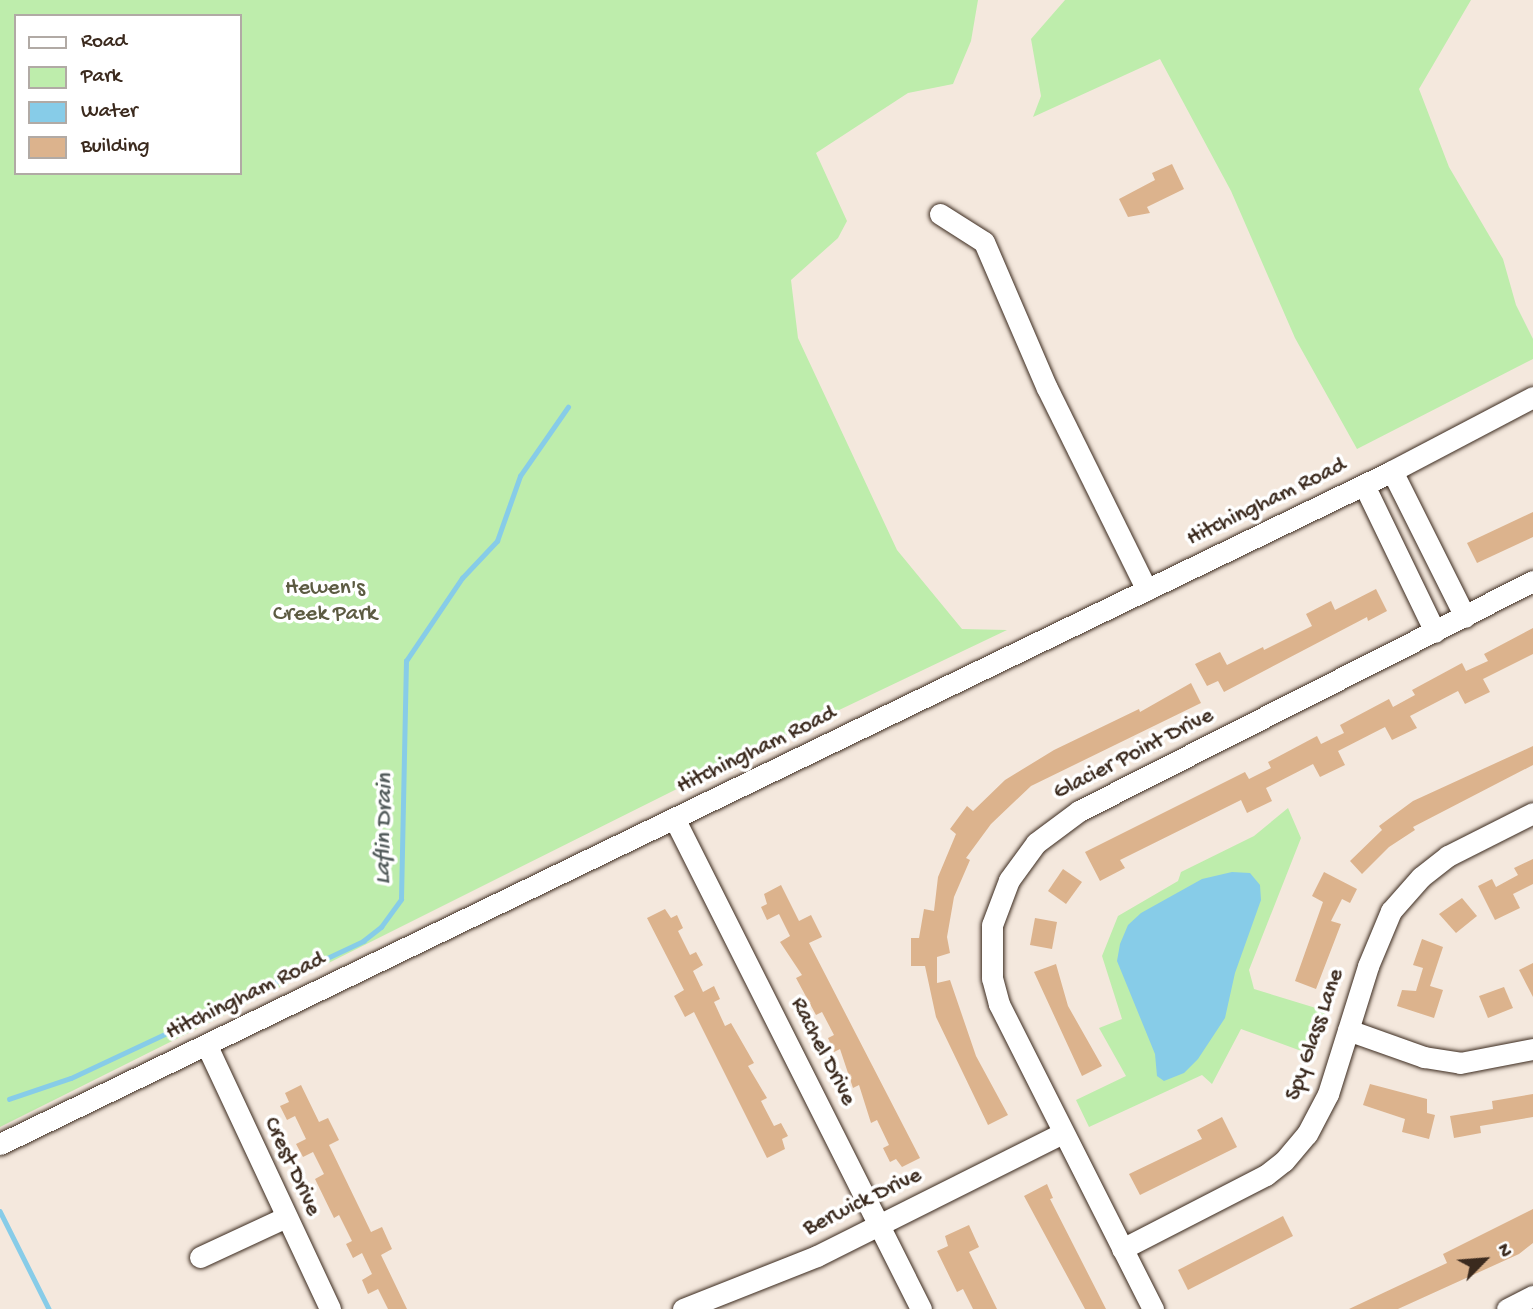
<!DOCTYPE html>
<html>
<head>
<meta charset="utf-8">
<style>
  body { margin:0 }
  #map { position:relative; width:1533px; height:1309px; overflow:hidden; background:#f4e8dd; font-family:"Gochi Hand",sans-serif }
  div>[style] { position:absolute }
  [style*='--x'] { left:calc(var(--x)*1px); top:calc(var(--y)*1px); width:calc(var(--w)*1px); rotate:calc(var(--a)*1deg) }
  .green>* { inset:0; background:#beedac }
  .water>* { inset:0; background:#87cce8 }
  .stream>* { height:4.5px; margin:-2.25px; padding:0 2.25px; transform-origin:2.25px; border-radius:2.25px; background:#87cce8 }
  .building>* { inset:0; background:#dcb38d }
  .roads { filter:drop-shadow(0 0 2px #3b2a1e) drop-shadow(0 0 2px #3b2a1e) }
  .minor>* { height:21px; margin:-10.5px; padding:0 10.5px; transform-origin:10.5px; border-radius:10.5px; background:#fff }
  span { translate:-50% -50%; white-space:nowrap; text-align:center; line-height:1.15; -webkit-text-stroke:7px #fff; paint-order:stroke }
  .street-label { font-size:23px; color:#3b2a1e }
  .park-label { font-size:23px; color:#5c5b42 }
  .water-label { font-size:24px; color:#525b5b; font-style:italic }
  .legend { position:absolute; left:14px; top:14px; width:228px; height:161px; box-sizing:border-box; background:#fff; border:2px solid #b1aaa5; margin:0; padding:9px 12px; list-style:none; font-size:21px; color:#3b2a1e }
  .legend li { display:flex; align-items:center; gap:14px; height:35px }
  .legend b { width:35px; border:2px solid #b1aaa5 }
  .north { position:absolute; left:1449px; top:1225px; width:70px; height:70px; -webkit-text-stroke:5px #fff; paint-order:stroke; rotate:65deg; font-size:19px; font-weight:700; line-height:28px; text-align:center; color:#3b2a1e }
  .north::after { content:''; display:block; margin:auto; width:24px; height:32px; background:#3b2a1e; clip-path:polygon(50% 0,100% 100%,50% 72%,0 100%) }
</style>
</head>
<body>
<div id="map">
  <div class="green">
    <div style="clip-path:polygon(evenodd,0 0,978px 0,971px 41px,953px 84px,908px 93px,816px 153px,847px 221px,838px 238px,791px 280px,798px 338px,897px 550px,962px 629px,1007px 630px,753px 751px,0 1127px,0 0,16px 16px,240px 16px,240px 173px,16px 173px,16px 16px)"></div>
    <div style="clip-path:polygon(1065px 0,1471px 0,1419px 89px,1449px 167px,1503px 259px,1516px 305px,1533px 339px,1533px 359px,1357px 449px,1295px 338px,1231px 191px,1160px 59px,1033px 117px,1041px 96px,1031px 39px)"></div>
    <div style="clip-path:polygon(1288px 808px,1301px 838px,1249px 970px,1254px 989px,1329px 1012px,1315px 1056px,1241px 1029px,1212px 1084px,1202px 1075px,1089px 1127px,1076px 1100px,1126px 1076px,1099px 1028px,1122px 1019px,1102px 956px,1118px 916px,1178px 881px,1181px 872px,1254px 836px)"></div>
  </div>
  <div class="water">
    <div style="clip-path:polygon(1232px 872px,1250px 873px,1260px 885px,1261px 900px,1235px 973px,1225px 1018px,1198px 1059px,1184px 1073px,1164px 1081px,1157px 1076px,1155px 1054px,1117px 961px,1120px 944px,1128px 925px,1141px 913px,1202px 879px)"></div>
  </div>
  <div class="stream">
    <div style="--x:9;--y:1099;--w:65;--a:-18.7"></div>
    <div style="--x:71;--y:1078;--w:323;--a:-25.1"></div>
    <div style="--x:363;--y:941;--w:23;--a:-38"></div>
    <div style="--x:381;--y:927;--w:34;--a:-54"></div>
    <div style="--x:401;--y:899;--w:238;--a:-88.8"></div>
    <div style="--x:406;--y:661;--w:100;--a:-56"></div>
    <div style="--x:462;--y:578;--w:51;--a:-46.6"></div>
    <div style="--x:497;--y:541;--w:69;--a:-70.5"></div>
    <div style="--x:520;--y:476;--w:84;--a:-55.2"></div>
    <div style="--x:0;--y:1211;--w:110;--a:63.4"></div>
  </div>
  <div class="building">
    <div style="clip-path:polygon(1172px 164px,1184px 189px,1147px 207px,1150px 213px,1128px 217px,1119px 199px,1155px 180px,1152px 173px)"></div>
    <div style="clip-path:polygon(1533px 512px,1533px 537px,1477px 563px,1467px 543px)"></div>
    <div style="clip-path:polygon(1376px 589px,1387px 611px,1368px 621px,1367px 617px,1224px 692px,1218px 681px,1207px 686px,1195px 664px,1220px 652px,1227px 665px,1263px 647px,1264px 650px,1312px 626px,1306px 614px,1331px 601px,1335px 610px)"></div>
    <div style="clip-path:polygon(1533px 628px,1533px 654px,1483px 679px,1490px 692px,1465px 704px,1458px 691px,1410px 716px,1417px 728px,1392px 740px,1385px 727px,1338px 751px,1345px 765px,1320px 777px,1313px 764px,1266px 788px,1272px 801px,1247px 813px,1241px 800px,1120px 860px,1125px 868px,1100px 881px,1085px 852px,1245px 772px,1249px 779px,1271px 768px,1268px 762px,1317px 736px,1321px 744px,1344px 733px,1340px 725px,1389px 699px,1393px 707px,1415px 695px,1412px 690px,1462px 663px,1466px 671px,1488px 661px,1484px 654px)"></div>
    <div style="clip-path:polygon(1191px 683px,1201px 703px,1031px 786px,991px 824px,966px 858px,970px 860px,954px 897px,947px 937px,950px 953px,937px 957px,937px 983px,950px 980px,976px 1056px,1008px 1115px,988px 1125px,936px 1017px,925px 966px,911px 966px,911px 938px,919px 938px,924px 909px,934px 911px,938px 877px,956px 834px,950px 829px,967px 806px,973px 811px,1005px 780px,1054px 750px,1139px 709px,1140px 712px)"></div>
    <div style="clip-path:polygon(1533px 746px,1533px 765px,1413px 827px,1415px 830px,1389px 847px,1362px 874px,1350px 861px,1382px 830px,1379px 826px,1413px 801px)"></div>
    <div style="clip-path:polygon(1533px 859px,1533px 884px,1513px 894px,1520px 908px,1495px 920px,1478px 886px,1492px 879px,1496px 887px,1518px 875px,1514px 868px)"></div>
    <div style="clip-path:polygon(1063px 869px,1082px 882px,1066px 904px,1048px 891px)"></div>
    <div style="clip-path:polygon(1324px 872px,1357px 889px,1350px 903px,1342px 899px,1331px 921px,1341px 924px,1316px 989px,1295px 981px,1323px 902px,1312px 896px)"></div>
    <div style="clip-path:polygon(781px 885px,799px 921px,811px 915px,822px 937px,809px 943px,920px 1158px,902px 1167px,896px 1159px,890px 1162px,883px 1148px,889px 1145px,877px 1120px,871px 1123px,859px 1085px,853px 1088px,840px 1049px,834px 1052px,828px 1038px,834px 1035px,822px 1012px,816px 1015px,796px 978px,802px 975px,780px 942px,790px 936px,779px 914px,767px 920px,761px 907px,767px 904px,764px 894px)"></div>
    <div style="clip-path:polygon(1462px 898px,1477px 916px,1456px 933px,1439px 914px)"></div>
    <div style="clip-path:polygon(665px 909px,671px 918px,677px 915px,683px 928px,678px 931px,690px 955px,696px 952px,703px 965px,693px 971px,703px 992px,714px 986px,720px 999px,714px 1002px,725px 1026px,731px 1023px,754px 1063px,748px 1066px,767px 1098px,761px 1101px,774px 1126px,781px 1123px,788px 1136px,782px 1139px,785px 1149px,767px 1158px,694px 1012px,685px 1017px,674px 996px,684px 990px,647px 918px)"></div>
    <div style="clip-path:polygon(1035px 918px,1057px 922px,1052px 949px,1030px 945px)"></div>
    <div style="clip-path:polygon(1422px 939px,1443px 947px,1430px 986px,1443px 990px,1434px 1018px,1397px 1006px,1402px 990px,1416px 991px,1423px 968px,1413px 965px)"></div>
    <div style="clip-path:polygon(1533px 963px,1533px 997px,1519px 970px)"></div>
    <div style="clip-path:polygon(1056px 964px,1068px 1006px,1102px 1066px,1082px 1076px,1034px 972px)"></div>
    <div style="clip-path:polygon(1504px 987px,1513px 1008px,1488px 1018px,1479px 996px)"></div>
    <div style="clip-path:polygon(1370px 1084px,1427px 1099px,1427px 1113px,1435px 1115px,1429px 1139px,1402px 1132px,1405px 1119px,1363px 1105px)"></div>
    <div style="clip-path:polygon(301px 1085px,319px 1122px,328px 1118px,339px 1140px,329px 1145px,371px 1232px,382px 1227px,392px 1249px,381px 1255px,407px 1309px,388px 1309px,378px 1289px,368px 1294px,362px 1280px,372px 1274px,362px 1253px,353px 1258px,346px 1244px,352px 1241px,339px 1215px,334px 1218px,315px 1179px,324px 1174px,313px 1152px,303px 1157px,296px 1144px,306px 1139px,295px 1116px,287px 1120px,280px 1106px,289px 1102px,285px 1093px)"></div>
    <div style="clip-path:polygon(1533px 1094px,1533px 1117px,1480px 1126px,1481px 1133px,1454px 1138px,1450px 1116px,1493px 1109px,1492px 1101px)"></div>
    <div style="clip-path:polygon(1222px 1117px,1237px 1147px,1140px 1195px,1129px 1174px,1202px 1139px,1197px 1130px)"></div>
    <div style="clip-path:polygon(1047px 1184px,1053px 1198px,1050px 1199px,1106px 1309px,1085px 1309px,1024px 1196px)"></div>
    <div style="clip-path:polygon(1533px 1209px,1533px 1243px,1519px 1254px,1398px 1309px,1349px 1309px,1447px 1263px,1443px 1254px)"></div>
    <div style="clip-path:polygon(1283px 1216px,1293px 1236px,1188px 1290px,1178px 1270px)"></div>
    <div style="clip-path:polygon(969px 1225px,979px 1247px,969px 1252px,997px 1309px,973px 1309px,963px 1289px,957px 1292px,937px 1251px,948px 1246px,945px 1236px)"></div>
  </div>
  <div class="roads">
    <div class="minor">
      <div style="--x:940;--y:214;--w:52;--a:32.5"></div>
      <div style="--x:984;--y:242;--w:159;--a:66.7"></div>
      <div style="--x:1047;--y:388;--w:225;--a:63.7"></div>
      <div style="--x:1392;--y:471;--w:163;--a:63.4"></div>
      <div style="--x:1364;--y:485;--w:163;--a:64.2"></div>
      <div style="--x:675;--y:820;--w:547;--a:63.29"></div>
      <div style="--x:1348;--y:1030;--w:81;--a:19.6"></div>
      <div style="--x:1424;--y:1057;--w:36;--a:9"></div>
      <div style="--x:1460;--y:1063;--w:74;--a:-10.9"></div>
      <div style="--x:207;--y:1046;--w:290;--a:64.9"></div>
      <div style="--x:0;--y:1144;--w:1546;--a:-25.8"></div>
      <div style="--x:1392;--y:471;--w:159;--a:-27.7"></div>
      <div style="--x:1122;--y:1249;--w:162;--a:-27.2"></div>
      <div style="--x:1266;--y:1175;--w:23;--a:-38"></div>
      <div style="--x:1284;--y:1161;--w:35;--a:-50"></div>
      <div style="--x:1307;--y:1134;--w:45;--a:-62.3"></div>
      <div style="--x:1328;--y:1094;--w:134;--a:-72.6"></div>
      <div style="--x:1368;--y:966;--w:60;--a:-67.3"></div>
      <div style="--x:1391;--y:911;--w:45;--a:-48.6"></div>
      <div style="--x:1421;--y:877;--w:34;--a:-38"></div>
      <div style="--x:1448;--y:856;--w:95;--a:-26.8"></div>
      <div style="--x:200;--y:1257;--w:95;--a:-24.9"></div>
      <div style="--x:683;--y:1309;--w:144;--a:-21.6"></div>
      <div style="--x:817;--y:1256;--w:275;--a:-26.6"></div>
      <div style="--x:1153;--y:1309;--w:342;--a:-116.8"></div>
      <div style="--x:999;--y:1004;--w:27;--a:-105"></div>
      <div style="--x:992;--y:978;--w:53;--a:-90"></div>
      <div style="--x:992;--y:925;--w:48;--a:-69.3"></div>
      <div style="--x:1009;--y:880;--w:46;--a:-53.9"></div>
      <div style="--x:1036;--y:843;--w:54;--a:-36.7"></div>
      <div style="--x:1079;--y:811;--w:509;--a:-26.87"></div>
      <div style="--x:1507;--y:1309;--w:29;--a:-27"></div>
    </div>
  </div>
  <div class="street-label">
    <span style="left:1267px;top:503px;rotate:-26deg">Hitchingham Road</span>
    <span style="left:757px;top:751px;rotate:-26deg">Hitchingham Road</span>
    <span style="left:1134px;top:755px;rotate:-27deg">Glacier Point Drive</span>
    <span style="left:246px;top:997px;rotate:-26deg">Hitchingham Road</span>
    <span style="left:1316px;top:1035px;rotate:-71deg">Spy Glass Lane</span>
    <span style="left:822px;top:1052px;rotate:63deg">Rachel Drive</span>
    <span style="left:291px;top:1167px;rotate:65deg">Crest Drive</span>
    <span style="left:863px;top:1203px;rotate:-26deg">Berwick Drive</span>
  </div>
  <div class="park-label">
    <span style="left:325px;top:602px">Hewen's<br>Creek Park</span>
  </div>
  <div class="water-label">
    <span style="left:385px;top:829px;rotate:-89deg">Laflin Drain</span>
  </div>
  <ul class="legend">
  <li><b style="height:9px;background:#fff"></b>Road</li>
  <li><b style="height:19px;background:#beedac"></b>Park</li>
  <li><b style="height:19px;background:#87cce8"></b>Water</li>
  <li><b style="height:19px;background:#dcb38d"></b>Building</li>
  </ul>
  <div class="north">N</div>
</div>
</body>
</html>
